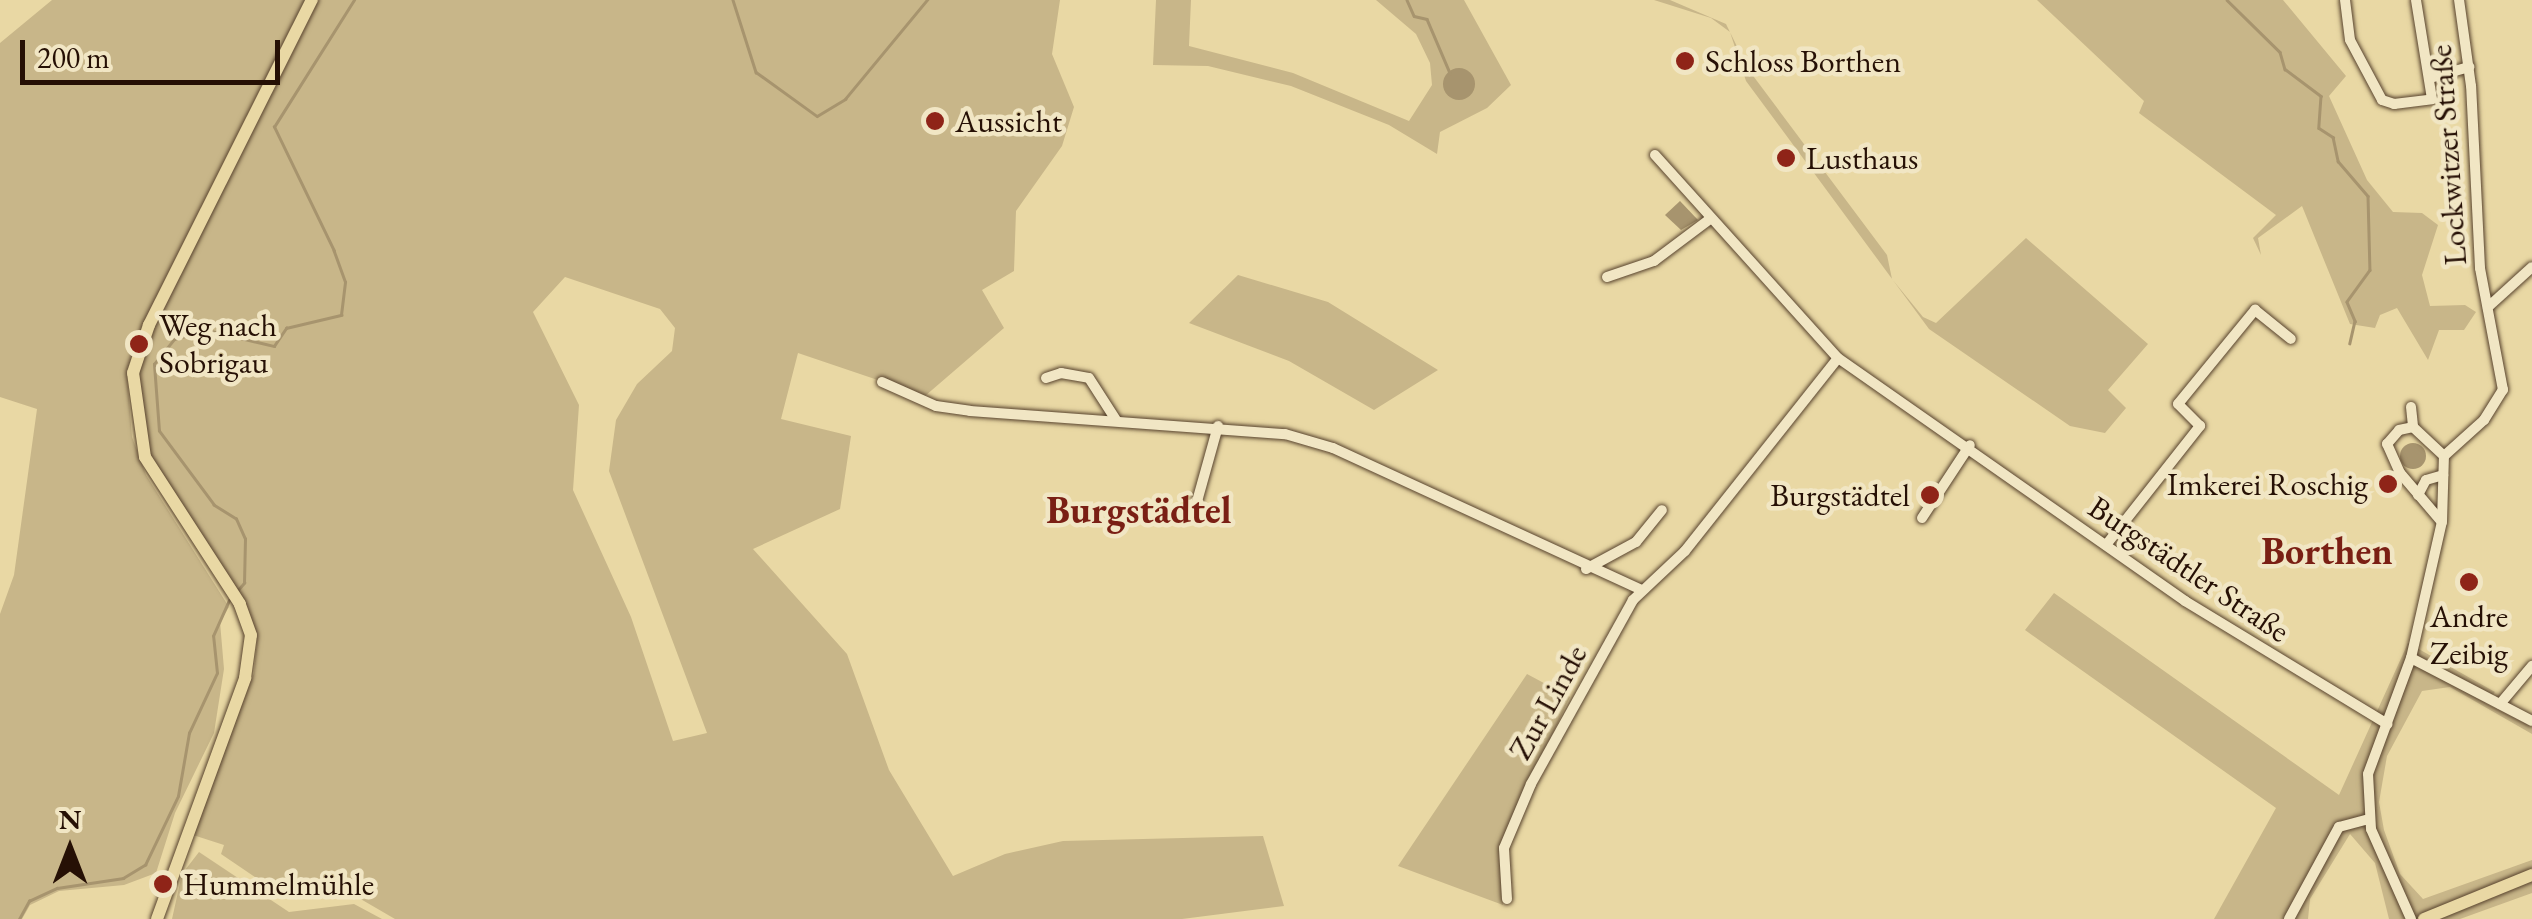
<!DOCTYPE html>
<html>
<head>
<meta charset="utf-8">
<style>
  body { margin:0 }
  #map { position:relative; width:2532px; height:919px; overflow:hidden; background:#e9d8a4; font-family:"EB Garamond",serif }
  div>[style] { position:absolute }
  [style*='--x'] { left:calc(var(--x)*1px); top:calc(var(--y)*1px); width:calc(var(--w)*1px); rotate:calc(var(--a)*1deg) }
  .green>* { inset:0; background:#c8b689 }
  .water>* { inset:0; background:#a7946e }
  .round { border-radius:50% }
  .stream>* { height:2.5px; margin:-1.25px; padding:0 1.25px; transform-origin:1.25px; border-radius:1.25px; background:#a7946e }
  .roads { filter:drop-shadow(0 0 2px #57422d) drop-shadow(0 0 2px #57422d) }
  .minor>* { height:10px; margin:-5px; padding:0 5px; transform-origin:5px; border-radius:5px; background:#f1e6c4 }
  .major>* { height:12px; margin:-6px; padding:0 6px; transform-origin:6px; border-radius:6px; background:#e9d8a4 }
  .dots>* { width:28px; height:28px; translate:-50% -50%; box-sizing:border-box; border:5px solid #f1e6c4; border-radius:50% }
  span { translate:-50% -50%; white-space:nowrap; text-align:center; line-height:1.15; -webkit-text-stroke:9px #f1e6c4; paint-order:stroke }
  .poi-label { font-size:32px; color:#261005 }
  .left { translate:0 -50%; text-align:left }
  .right { translate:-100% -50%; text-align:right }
  .street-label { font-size:32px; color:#261005 }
  .quarter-label { font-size:38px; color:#7a1f14; font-weight:700 }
  .north { position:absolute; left:20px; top:799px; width:100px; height:100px; -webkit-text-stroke:8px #f1e6c4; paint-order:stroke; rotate:0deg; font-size:28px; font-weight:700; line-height:40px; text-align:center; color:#261005 }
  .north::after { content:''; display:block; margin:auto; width:35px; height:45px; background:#261005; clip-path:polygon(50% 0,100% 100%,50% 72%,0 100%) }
  .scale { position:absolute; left:20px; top:40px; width:260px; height:45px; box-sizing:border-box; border:5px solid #261005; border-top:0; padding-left:12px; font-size:30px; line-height:35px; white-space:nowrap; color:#261005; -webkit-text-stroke:8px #f1e6c4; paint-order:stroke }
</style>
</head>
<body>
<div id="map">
  <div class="green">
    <div style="clip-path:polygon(evenodd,52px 0,1060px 0,1052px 54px,1074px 107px,1062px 146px,1016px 211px,1014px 271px,982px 290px,1004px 328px,925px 396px,798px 353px,781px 419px,851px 436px,840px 509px,753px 549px,847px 654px,889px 770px,953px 876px,1005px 854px,1063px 841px,1263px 836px,1284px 906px,1182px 919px,395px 919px,352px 894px,287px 899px,221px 854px,224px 845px,193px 835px,254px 673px,257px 639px,243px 598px,150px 457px,127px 375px,132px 437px,146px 475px,229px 607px,220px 622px,224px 669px,214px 733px,175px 813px,156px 873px,124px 885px,59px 891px,30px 905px,22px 919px,0 919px,0 614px,14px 575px,37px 409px,0 397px,0 43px,52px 0,565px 277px,660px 309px,675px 328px,672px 351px,637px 384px,616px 420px,609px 471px,707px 733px,673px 741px,631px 617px,573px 490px,579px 405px,533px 312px,565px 277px)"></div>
    <div style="clip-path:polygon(1156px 0,1191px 0,1189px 46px,1293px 73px,1409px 121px,1432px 85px,1430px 63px,1416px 34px,1376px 0,1464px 0,1511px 85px,1487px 108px,1440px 132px,1437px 154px,1389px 125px,1291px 86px,1208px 66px,1153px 65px)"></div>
    <div style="clip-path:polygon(1654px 0,1670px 0,1726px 24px,1748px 69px,1887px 255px,1892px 279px,1923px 317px,1936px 323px,2026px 238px,2148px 344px,2108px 390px,2126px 408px,2105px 433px,2070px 426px,1929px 329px,1746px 81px,1730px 32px,1711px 18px)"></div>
    <div style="clip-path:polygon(2037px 0,2283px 0,2346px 76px,2329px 96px,2367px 180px,2393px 212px,2422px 213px,2438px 225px,2422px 275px,2430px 306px,2465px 305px,2476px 312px,2464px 330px,2439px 330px,2428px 360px,2397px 308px,2380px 315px,2375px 328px,2350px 324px,2302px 206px,2258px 238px,2261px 255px,2253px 238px,2276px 215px,2139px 113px,2144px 101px)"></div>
    <div style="clip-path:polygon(1238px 275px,1328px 302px,1438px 370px,1374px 410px,1289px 361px,1189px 323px)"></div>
    <div style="clip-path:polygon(2054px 593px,2339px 795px,2408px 643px,2495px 692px,2485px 703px,2532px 727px,2532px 734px,2450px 687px,2422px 691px,2387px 756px,2379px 802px,2384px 830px,2400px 874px,2423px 899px,2532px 860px,2532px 893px,2460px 919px,2389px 919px,2375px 863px,2350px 834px,2310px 899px,2308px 919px,2214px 919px,2276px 808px,2025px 630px)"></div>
    <div style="clip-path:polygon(1527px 674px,1570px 697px,1500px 846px,1503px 905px,1398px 866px)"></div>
    <div style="clip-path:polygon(199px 852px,289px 912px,354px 904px,382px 919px,172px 919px,182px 874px)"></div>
  </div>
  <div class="water">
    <div class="round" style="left:1443px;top:68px;width:32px;height:32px"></div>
    <div style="clip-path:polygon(1680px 201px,1698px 220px,1681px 230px,1665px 215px)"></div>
    <div class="round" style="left:2400px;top:443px;width:26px;height:26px"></div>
  </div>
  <div class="stream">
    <div style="--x:733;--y:0;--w:76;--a:72.3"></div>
    <div style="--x:756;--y:72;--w:75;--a:35.8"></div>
    <div style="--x:817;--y:116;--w:33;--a:-31"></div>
    <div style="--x:845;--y:99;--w:129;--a:-50.4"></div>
    <div style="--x:1407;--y:0;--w:17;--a:66"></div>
    <div style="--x:1414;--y:16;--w:13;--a:13"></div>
    <div style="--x:1427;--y:19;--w:59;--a:66.9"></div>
    <div style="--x:2227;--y:0;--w:74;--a:44.5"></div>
    <div style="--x:2280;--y:52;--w:18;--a:74"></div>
    <div style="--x:2285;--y:69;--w:45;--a:36.9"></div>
    <div style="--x:2321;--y:96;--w:32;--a:94"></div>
    <div style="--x:2319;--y:128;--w:17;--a:33"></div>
    <div style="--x:2333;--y:137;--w:25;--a:78"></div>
    <div style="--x:2338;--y:161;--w:46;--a:49.4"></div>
    <div style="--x:2368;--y:196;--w:74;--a:88.5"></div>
    <div style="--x:2370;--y:270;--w:39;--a:126"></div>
    <div style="--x:2347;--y:302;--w:21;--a:67"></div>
    <div style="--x:2355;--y:321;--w:23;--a:103"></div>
    <div style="--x:237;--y:591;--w:11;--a:-49"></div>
    <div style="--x:244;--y:583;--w:44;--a:-88.7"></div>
    <div style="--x:245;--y:539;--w:22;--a:-114"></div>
    <div style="--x:236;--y:519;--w:26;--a:-148"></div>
    <div style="--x:214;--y:505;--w:92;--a:-126.6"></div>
    <div style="--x:159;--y:431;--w:67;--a:-94.3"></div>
    <div style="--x:154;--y:364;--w:32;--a:-51"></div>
    <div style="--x:174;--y:339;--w:34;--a:-15"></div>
    <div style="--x:207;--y:330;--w:69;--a:13.4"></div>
    <div style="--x:274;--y:346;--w:22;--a:-56"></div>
    <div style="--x:286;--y:328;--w:57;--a:-13.3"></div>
    <div style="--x:341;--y:315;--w:33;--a:-83"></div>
    <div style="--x:345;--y:282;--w:33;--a:-110"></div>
    <div style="--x:334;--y:251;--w:138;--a:-115.8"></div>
    <div style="--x:274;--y:127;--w:150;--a:-57.8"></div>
    <div style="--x:19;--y:919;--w:21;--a:-61"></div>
    <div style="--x:29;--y:901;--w:31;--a:-25"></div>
    <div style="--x:57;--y:888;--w:67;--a:-8.6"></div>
    <div style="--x:123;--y:878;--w:26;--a:-31"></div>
    <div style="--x:145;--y:865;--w:76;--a:-64.4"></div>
    <div style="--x:178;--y:796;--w:64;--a:-80.1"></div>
    <div style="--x:189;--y:733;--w:66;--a:-65"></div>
    <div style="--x:217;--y:673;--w:37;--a:-96"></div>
    <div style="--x:213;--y:636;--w:39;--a:-66"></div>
  </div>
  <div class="roads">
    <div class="minor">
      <div style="--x:2345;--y:0;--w:40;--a:82.9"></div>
      <div style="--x:2350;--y:40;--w:68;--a:61.9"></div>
      <div style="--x:2382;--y:100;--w:13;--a:18"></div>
      <div style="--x:2394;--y:104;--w:38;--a:-7"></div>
      <div style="--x:2432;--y:99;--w:100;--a:-99.2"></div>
      <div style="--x:2430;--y:78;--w:41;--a:-15.8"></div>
      <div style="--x:1655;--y:155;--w:273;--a:48"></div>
      <div style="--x:1838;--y:358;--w:424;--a:35"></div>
      <div style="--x:2185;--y:601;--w:237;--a:31.3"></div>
      <div style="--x:1607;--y:277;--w:50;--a:-18.8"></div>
      <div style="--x:1654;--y:261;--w:70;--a:-36.9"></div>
      <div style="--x:2488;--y:307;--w:59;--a:-42.3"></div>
      <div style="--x:1046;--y:378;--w:16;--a:-18"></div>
      <div style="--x:1061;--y:373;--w:28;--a:10"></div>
      <div style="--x:1089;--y:378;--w:50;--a:57.3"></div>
      <div style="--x:882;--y:382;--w:59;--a:24"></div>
      <div style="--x:936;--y:406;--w:34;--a:8"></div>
      <div style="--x:970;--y:411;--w:316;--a:4.2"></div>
      <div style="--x:1285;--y:434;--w:50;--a:16.3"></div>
      <div style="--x:1333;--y:448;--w:338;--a:24.7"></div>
      <div style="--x:2411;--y:407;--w:20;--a:84"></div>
      <div style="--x:2418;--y:495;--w:17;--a:-62"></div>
      <div style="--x:2426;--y:480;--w:18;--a:-16"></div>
      <div style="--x:1196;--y:505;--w:82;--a:-74.4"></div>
      <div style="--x:1922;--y:518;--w:87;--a:-56.7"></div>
      <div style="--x:2441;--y:521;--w:63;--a:-130.5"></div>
      <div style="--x:2400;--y:473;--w:32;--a:-114"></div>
      <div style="--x:2387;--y:444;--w:18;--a:-49"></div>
      <div style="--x:2399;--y:430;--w:14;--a:-12"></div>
      <div style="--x:2413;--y:427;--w:42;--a:43.1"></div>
      <div style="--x:2106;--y:545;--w:152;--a:-51.7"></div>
      <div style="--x:2200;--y:426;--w:31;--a:-135"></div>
      <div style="--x:2178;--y:404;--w:122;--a:-50.7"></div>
      <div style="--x:2255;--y:310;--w:46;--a:38.9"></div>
      <div style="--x:1586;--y:569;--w:57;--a:-28.4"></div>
      <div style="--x:1636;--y:542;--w:41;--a:-50.9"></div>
      <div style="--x:2411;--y:658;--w:136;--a:27.5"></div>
      <div style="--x:2500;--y:704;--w:50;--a:-49.9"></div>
      <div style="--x:1507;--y:899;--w:51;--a:-93.4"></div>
      <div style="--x:1504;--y:848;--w:69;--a:-67.1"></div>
      <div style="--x:1531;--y:784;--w:210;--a:-61"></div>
      <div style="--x:1633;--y:600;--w:71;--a:-43.3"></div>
      <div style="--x:1685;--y:551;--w:246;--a:-51.6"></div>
      <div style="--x:2289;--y:919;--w:105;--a:-61.5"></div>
      <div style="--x:2339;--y:827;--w:30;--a:-15"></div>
      <div style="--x:2411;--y:919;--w:98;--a:-114"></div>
      <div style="--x:2371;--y:829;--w:55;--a:-93.1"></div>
      <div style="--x:2368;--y:774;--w:124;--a:-69.7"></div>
      <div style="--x:2411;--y:658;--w:139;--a:-77.2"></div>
      <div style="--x:2442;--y:522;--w:66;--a:-88.3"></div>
      <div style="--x:2444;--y:456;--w:54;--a:-42"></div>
      <div style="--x:2484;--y:420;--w:36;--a:-58"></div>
      <div style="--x:2503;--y:390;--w:124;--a:-100.7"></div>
      <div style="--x:2480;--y:268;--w:182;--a:-92.8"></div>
      <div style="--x:2471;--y:86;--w:87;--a:-97.9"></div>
    </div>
    <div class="major">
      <div style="--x:157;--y:919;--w:257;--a:-69.9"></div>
      <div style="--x:245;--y:678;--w:43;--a:-82.1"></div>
      <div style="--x:251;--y:635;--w:33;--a:-110"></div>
      <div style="--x:240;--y:604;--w:175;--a:-122.9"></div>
      <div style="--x:145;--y:457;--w:85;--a:-98.1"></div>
      <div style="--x:133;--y:373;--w:51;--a:-71.6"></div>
      <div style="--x:149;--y:325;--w:364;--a:-63.4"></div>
      <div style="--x:2424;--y:919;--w:117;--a:-22.2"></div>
    </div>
  </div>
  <div class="dots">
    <div style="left:1685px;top:61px;background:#8f2418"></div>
    <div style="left:935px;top:121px;background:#8f2418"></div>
    <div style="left:1786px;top:158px;background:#8f2418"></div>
    <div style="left:139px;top:344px;background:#8f2418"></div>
    <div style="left:2388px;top:484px;background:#8f2418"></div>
    <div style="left:1930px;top:495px;background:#8f2418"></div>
    <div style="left:2469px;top:582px;background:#8f2418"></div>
    <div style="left:163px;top:884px;background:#8f2418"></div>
  </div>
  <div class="poi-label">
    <span class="left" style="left:1705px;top:61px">Schloss Borthen</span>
    <span class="left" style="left:955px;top:121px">Aussicht</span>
    <span class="left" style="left:1806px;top:158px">Lusthaus</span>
    <span class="left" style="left:159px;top:344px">Weg nach<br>Sobrigau</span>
    <span class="right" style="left:2368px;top:484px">Imkerei Roschig</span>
    <span class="right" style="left:1910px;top:495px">Burgstädtel</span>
    <span style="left:2469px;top:635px">Andre<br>Zeibig</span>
    <span class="left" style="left:183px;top:884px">Hummelmühle</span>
  </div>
  <div class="street-label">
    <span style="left:2448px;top:155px;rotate:-94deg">Lockwitzer Straße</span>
    <span style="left:2189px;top:569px;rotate:34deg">Burgstädtler Straße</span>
    <span style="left:1548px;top:702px;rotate:-61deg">Zur Linde</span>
  </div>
  <div class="quarter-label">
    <span style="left:1139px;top:510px">Burgstädtel</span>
    <span style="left:2327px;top:551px">Borthen</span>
  </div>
  <div class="north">N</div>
  <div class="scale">200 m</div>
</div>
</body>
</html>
